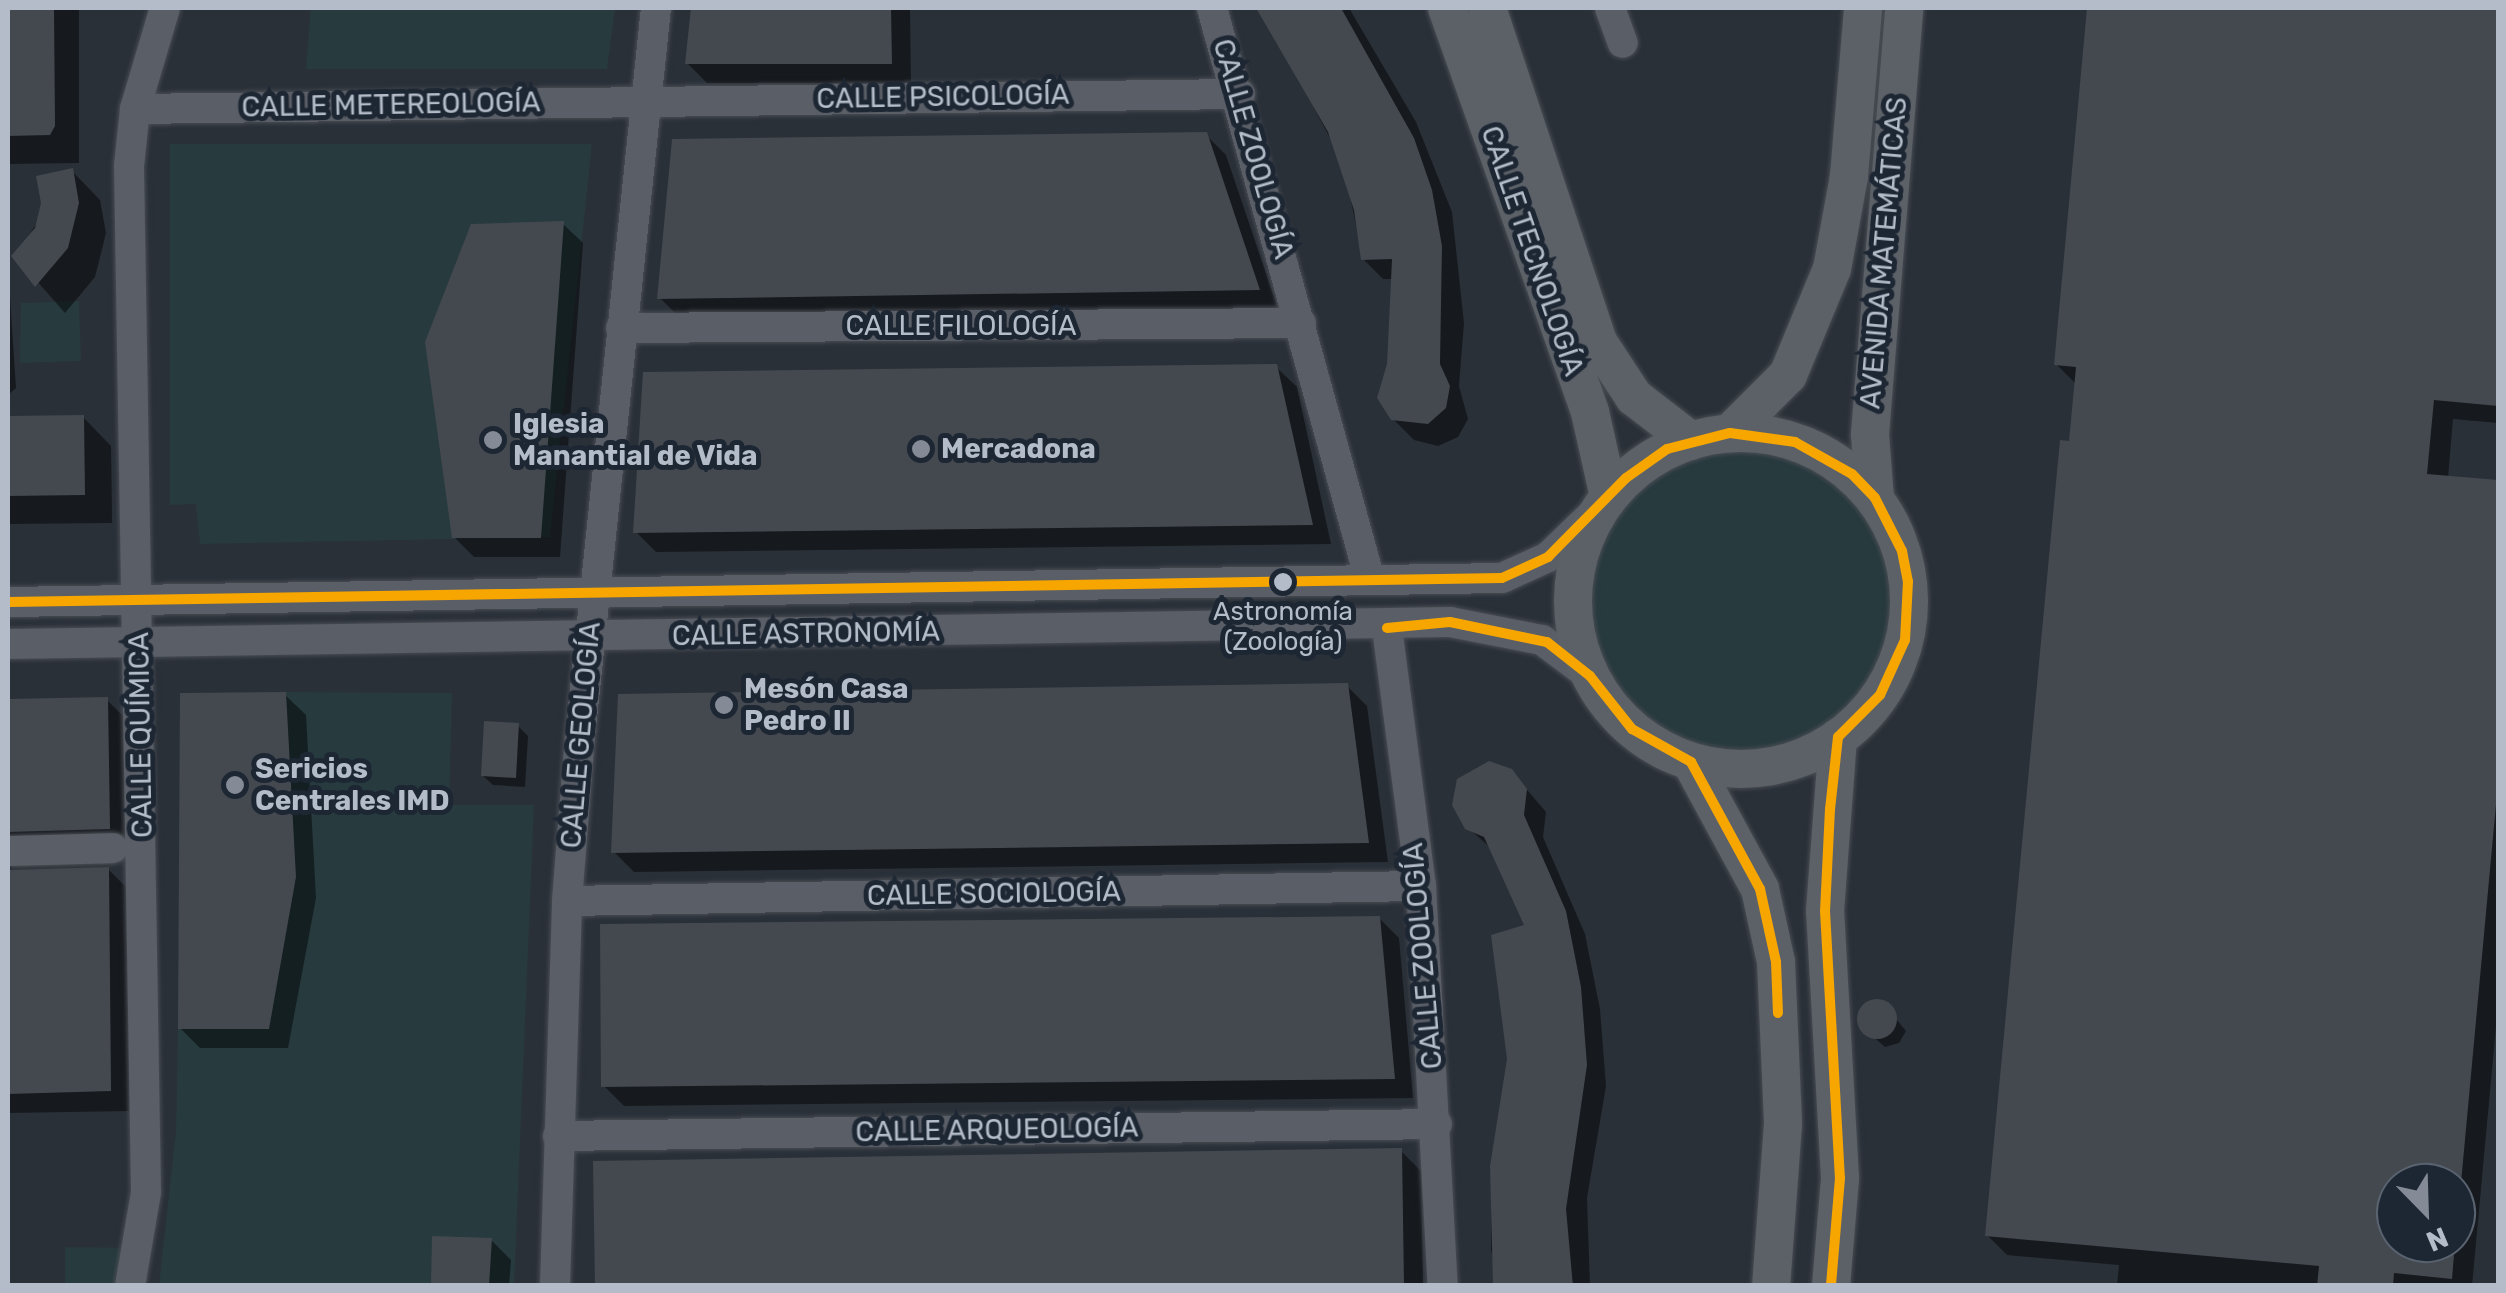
<!DOCTYPE html>
<html>
<head>
<meta charset="utf-8">
<style>
  body { margin:0 }
  #map { position:relative; width:2506px; height:1293px; overflow:hidden; background:#2a3038; font-family:Rubik,sans-serif }
  div>[style] { position:absolute }
  [style*='--x'] { left:calc(var(--x)*1px); top:calc(var(--y)*1px); width:calc(var(--w)*1px); rotate:calc(var(--a)*1deg) }
  .green>* { inset:0; background:#273a3e }
  .round { border-radius:50% }
  .shadow>* { inset:0; background:#0007 }
  .building>* { inset:0; background:#444950 }
  .roads { filter:drop-shadow(0 0 2px #484c53) drop-shadow(0 0 2px #484c53) }
  .minor>* { height:30px; margin:-15px; padding:0 15px; transform-origin:15px; border-radius:15px; background:#5a5e66 }
  .major>* { height:38px; margin:-19px; padding:0 19px; transform-origin:19px; border-radius:19px; background:#5c6168 }
  .major>.ring { margin:-19px; padding:0; box-sizing:content-box; background:none; border:38px solid #5c6168; border-radius:50% }
  .bus-1>* { height:10px; margin:-5px; padding:0 5px; transform-origin:5px; border-radius:5px; background:#f7a600 }
  .dots>* { width:28px; height:28px; translate:-50% -50%; box-sizing:border-box; border:5px solid #1d2633; border-radius:50% }
  span { translate:-50% -50%; white-space:nowrap; text-align:center; line-height:1.15; -webkit-text-stroke:10px #1d2633; paint-order:stroke }
  .bus-label { font-size:26px; color:#b4bcc9 }
  .street-label { font-size:28px; color:#b4bcc9 }
  .poi-label { font-size:28px; color:#b4bcc9; font-weight:700 }
  .left { translate:0 -50%; text-align:left }
  .frame { position:absolute; inset:0; border:10px solid #b4bcc9; pointer-events:none }
  .north { position:absolute; left:2376px; top:1163px; width:100px; height:100px; box-sizing:border-box; background:#1d2633; border:2px solid #59626f; border-radius:50%; rotate:157deg; font-size:28px; font-weight:700; line-height:40px; text-align:center; color:#b4bcc9 }
  .north::after { content:''; display:block; margin:auto; width:35px; height:45px; background:#848b96; clip-path:polygon(50% 0,100% 100%,50% 72%,0 100%) }
</style>
</head>
<body>
<div id="map">
  <div class="green">
    <div style="clip-path:polygon(311px 8px,615px 8px,607px 69px,306px 69px)"></div>
    <div style="clip-path:polygon(170px 144px,592px 144px,550px 537px,200px 544px,196px 504px,170px 505px)"></div>
    <div style="clip-path:polygon(79px 301px,81px 361px,20px 363px,21px 303px)"></div>
    <div class="round" style="left:1573px;top:433px;width:336px;height:336px"></div>
    <div style="clip-path:polygon(286px 692px,452px 693px,449px 805px,534px 805px,514px 1285px,159px 1286px,176px 1131px,178px 1029px,269px 1028px,296px 877px)"></div>
    <div style="clip-path:polygon(65px 1247px,136px 1248px,130px 1285px,65px 1286px)"></div>
  </div>
  <div class="shadow">
    <div style="clip-path:polygon(8px 8px,79px 8px,79px 163px,8px 164px)"></div>
    <div style="clip-path:polygon(694px 8px,910px 8px,911px 83px,707px 83px,687px 63px)"></div>
    <div style="clip-path:polygon(1260px 8px,1349px 8px,1416px 122px,1452px 212px,1464px 323px,1459px 386px,1468px 419px,1458px 437px,1438px 446px,1414px 440px,1393px 419px,1394px 279px,1383px 279px,1363px 259px,1343px 162px)"></div>
    <div style="clip-path:polygon(evenodd,2090px 8px,2498px 8px,2498px 423px,2453px 419px,2448px 478px,2498px 483px,2498px 1005px,2472px 1286px,2117px 1286px,2119px 1265px,2007px 1255px,1987px 1235px,2077px 385px,2056px 364px,2090px 8px,2396px 1183px,2456px 1183px,2456px 1243px,2396px 1243px,2396px 1183px)"></div>
    <div style="clip-path:polygon(1206px 135px,1226px 155px,1278px 309px,680px 318px,660px 298px)"></div>
    <div style="clip-path:polygon(72px 171px,100px 200px,106px 233px,95px 277px,65px 313px,15px 256px)"></div>
    <div style="clip-path:polygon(563px 224px,583px 243px,560px 557px,474px 557px,454px 537px)"></div>
    <div style="clip-path:polygon(8px 267px,16px 388px,8px 395px)"></div>
    <div style="clip-path:polygon(1276px 367px,1297px 387px,1331px 544px,656px 552px,636px 532px)"></div>
    <div style="clip-path:polygon(83px 417px,111px 446px,112px 523px,8px 524px,8px 418px)"></div>
    <div style="clip-path:polygon(1347px 686px,1367px 706px,1388px 862px,634px 872px,614px 852px)"></div>
    <div style="clip-path:polygon(285px 695px,306px 715px,316px 898px,288px 1048px,200px 1048px,180px 1028px)"></div>
    <div style="clip-path:polygon(107px 700px,127px 720px,129px 848px,28px 851px,8px 872px,8px 701px)"></div>
    <div style="clip-path:polygon(518px 726px,528px 736px,525px 787px,493px 785px,483px 776px)"></div>
    <div style="clip-path:polygon(1511px 771px,1546px 812px,1543px 837px,1585px 934px,1600px 1009px,1606px 1086px,1587px 1198px,1590px 1286px,1499px 1286px,1491px 1250px,1492px 1166px,1527px 926px,1493px 850px,1467px 827px)"></div>
    <div style="clip-path:polygon(108px 869px,128px 889px,130px 1111px,8px 1113px,8px 872px)"></div>
    <div style="clip-path:polygon(1379px 918px,1399px 938px,1413px 1098px,624px 1106px,604px 1086px)"></div>
    <div style="clip-path:polygon(1882px 1002px,1906px 1031px,1899px 1043px,1885px 1047px,1861px 1026px,1862px 1011px)"></div>
    <div style="clip-path:polygon(1401px 1151px,1421px 1171px,1423px 1286px,597px 1286px)"></div>
    <div style="clip-path:polygon(491px 1240px,511px 1260px,509px 1286px,434px 1286px)"></div>
  </div>
  <div class="building">
    <div style="clip-path:polygon(8px 8px,54px 8px,55px 126px,50px 135px,8px 136px)"></div>
    <div style="clip-path:polygon(691px 8px,891px 8px,892px 64px,685px 64px)"></div>
    <div style="clip-path:polygon(1256px 8px,1341px 8px,1414px 138px,1432px 190px,1442px 246px,1440px 364px,1450px 386px,1446px 408px,1428px 424px,1391px 420px,1377px 398px,1387px 364px,1392px 259px,1361px 260px,1354px 210px,1328px 132px)"></div>
    <div style="clip-path:polygon(2087px 8px,2498px 8px,2498px 406px,2434px 400px,2427px 474px,2498px 480px,2498px 783px,2461px 1183px,2396px 1183px,2396px 1243px,2455px 1243px,2452px 1279px,2394px 1273px,2393px 1286px,2317px 1286px,2319px 1266px,1985px 1236px,2060px 440px,2069px 441px,2076px 367px,2054px 365px)"></div>
    <div style="clip-path:polygon(1207px 132px,1260px 290px,657px 299px,672px 139px)"></div>
    <div style="clip-path:polygon(73px 168px,79px 203px,68px 248px,35px 287px,11px 256px,35px 228px,41px 203px,36px 176px)"></div>
    <div style="clip-path:polygon(564px 221px,541px 538px,452px 538px,425px 342px,471px 224px)"></div>
    <div style="clip-path:polygon(1277px 364px,1313px 525px,633px 533px,643px 372px)"></div>
    <div style="clip-path:polygon(84px 415px,85px 495px,8px 496px,8px 416px)"></div>
    <div style="clip-path:polygon(1348px 683px,1369px 843px,611px 853px,618px 694px)"></div>
    <div style="clip-path:polygon(286px 692px,296px 877px,269px 1029px,178px 1029px,180px 693px)"></div>
    <div style="clip-path:polygon(108px 697px,110px 829px,8px 832px,8px 699px)"></div>
    <div style="clip-path:polygon(484px 721px,519px 723px,516px 778px,481px 776px)"></div>
    <div style="clip-path:polygon(1489px 761px,1512px 769px,1527px 789px,1524px 815px,1566px 911px,1581px 987px,1587px 1065px,1566px 1209px,1573px 1286px,1493px 1286px,1490px 1166px,1507px 1059px,1491px 935px,1524px 925px,1484px 837px,1465px 829px,1452px 805px,1457px 779px)"></div>
    <div style="clip-path:polygon(109px 867px,111px 1091px,8px 1094px,8px 870px)"></div>
    <div style="clip-path:polygon(1380px 916px,1395px 1079px,601px 1087px,600px 924px)"></div>
    <div class="round" style="left:1857px;top:999px;width:40px;height:40px"></div>
    <div style="clip-path:polygon(1402px 1148px,1404px 1286px,595px 1286px,593px 1161px)"></div>
    <div style="clip-path:polygon(432px 1236px,492px 1238px,489px 1286px,431px 1286px)"></div>
  </div>
  <div class="roads">
    <div class="minor">
      <div style="--x:1212;--y:8;--w:593;--a:74.56"></div>
      <div style="--x:1610;--y:8;--w:37;--a:70"></div>
      <div style="--x:135;--y:109;--w:1105;--a:-0.78"></div>
      <div style="--x:621;--y:328;--w:680;--a:-0.42"></div>
      <div style="--x:8;--y:602;--w:1494;--a:-0.92"></div>
      <div style="--x:1502;--y:578;--w:51;--a:-24.5"></div>
      <div style="--x:1548;--y:557;--w:78;--a:-44"></div>
      <div style="--x:1387;--y:628;--w:260;--a:82.5"></div>
      <div style="--x:1421;--y:886;--w:401;--a:86.9"></div>
      <div style="--x:8;--y:644;--w:1442;--a:-0.87"></div>
      <div style="--x:1450;--y:622;--w:94;--a:11.1"></div>
      <div style="--x:1542;--y:640;--w:60;--a:36.9"></div>
      <div style="--x:8;--y:851;--w:105;--a:-1.6"></div>
      <div style="--x:567;--y:901;--w:854;--a:-1.01"></div>
      <div style="--x:558;--y:1136;--w:879;--a:-0.78"></div>
      <div style="--x:130;--y:1286;--w:95;--a:-80.3"></div>
      <div style="--x:146;--y:1192;--w:1026;--a:-90.95"></div>
      <div style="--x:129;--y:166;--w:57;--a:-84"></div>
      <div style="--x:135;--y:109;--w:105;--a:-73.5"></div>
      <div style="--x:555;--y:1286;--w:385;--a:-88.2"></div>
      <div style="--x:567;--y:901;--w:165;--a:-85.5"></div>
      <div style="--x:580;--y:737;--w:733;--a:-84.05"></div>
    </div>
    <div class="major">
      <div style="--x:1447;--y:8;--w:429;--a:70.5"></div>
      <div style="--x:1590;--y:412;--w:87;--a:77.4"></div>
      <div style="--x:1487;--y:8;--w:352;--a:71.6"></div>
      <div style="--x:1598;--y:342;--w:66;--a:56.8"></div>
      <div style="--x:1634;--y:397;--w:72;--a:37.7"></div>
      <div style="--x:1730;--y:433;--w:82;--a:-45"></div>
      <div style="--x:1788;--y:375;--w:115;--a:-67.5"></div>
      <div style="--x:1832;--y:269;--w:95;--a:-79.6"></div>
      <div style="--x:1849;--y:176;--w:169;--a:-85.2"></div>
      <div class="ring" style="left:1573px;top:433px;width:298px;height:298px"></div>
      <div style="--x:1875;--y:498;--w:64;--a:-94.5"></div>
      <div style="--x:1870;--y:434;--w:427;--a:-85.4"></div>
      <div style="--x:1691;--y:762;--w:145;--a:61.5"></div>
      <div style="--x:1760;--y:889;--w:75;--a:77.6"></div>
      <div style="--x:1776;--y:962;--w:162;--a:87.5"></div>
      <div style="--x:1783;--y:1124;--w:162;--a:94.2"></div>
      <div style="--x:1831;--y:1286;--w:108;--a:-85.2"></div>
      <div style="--x:1840;--y:1178;--w:267;--a:-93.2"></div>
      <div style="--x:1825;--y:911;--w:174;--a:-85.7"></div>
    </div>
  </div>
  <div class="bus-1">
    <div style="--x:8;--y:602;--w:1494;--a:-0.92"></div>
    <div style="--x:1502;--y:578;--w:51;--a:-24.5"></div>
    <div style="--x:1548;--y:557;--w:111;--a:-45.4"></div>
    <div style="--x:1626;--y:478;--w:50;--a:-35.3"></div>
    <div style="--x:1667;--y:449;--w:65;--a:-14.3"></div>
    <div style="--x:1730;--y:433;--w:66;--a:7.9"></div>
    <div style="--x:1795;--y:442;--w:65;--a:29.3"></div>
    <div style="--x:1852;--y:474;--w:33;--a:46"></div>
    <div style="--x:1875;--y:498;--w:59;--a:63"></div>
    <div style="--x:1902;--y:551;--w:31;--a:79"></div>
    <div style="--x:1908;--y:581;--w:59;--a:92.9"></div>
    <div style="--x:1905;--y:640;--w:60;--a:114.4"></div>
    <div style="--x:1880;--y:695;--w:59;--a:135"></div>
    <div style="--x:1838;--y:737;--w:72;--a:96.3"></div>
    <div style="--x:1830;--y:809;--w:102;--a:92.8"></div>
    <div style="--x:1825;--y:911;--w:267;--a:86.8"></div>
    <div style="--x:1840;--y:1178;--w:108;--a:94.8"></div>
    <div style="--x:1387;--y:628;--w:63;--a:-5.4"></div>
    <div style="--x:1450;--y:622;--w:99;--a:11.7"></div>
    <div style="--x:1547;--y:642;--w:55;--a:38.3"></div>
    <div style="--x:1590;--y:676;--w:68;--a:51.6"></div>
    <div style="--x:1632;--y:729;--w:68;--a:29.2"></div>
    <div style="--x:1691;--y:762;--w:145;--a:61.5"></div>
    <div style="--x:1760;--y:889;--w:75;--a:77.6"></div>
    <div style="--x:1776;--y:962;--w:51;--a:87.8"></div>
  </div>
  <div class="dots">
    <div style="left:493px;top:440px;background:#848b96"></div>
    <div style="left:921px;top:449px;background:#848b96"></div>
    <div style="left:1283px;top:582px;background:#b4bcc9"></div>
    <div style="left:724px;top:705px;background:#848b96"></div>
    <div style="left:235px;top:785px;background:#848b96"></div>
  </div>
  <div class="bus-label">
    <span style="left:1283px;top:627px">Astronomía<br>(Zoología)</span>
  </div>
  <div class="street-label">
    <span style="left:943px;top:97px;rotate:-1deg">CALLE PSICOLOGÍA</span>
    <span style="left:391px;top:105px;rotate:-1deg">CALLE METEREOLOGÍA</span>
    <span style="left:1253px;top:149px;rotate:74deg">CALLE ZOOLOGÍA</span>
    <span style="left:1532px;top:251px;rotate:71deg">CALLE TECNOLOGÍA</span>
    <span style="left:1884px;top:253px;rotate:-85deg">AVENIDA MATEMÁTICAS</span>
    <span style="left:961px;top:326px">CALLE FILOLOGÍA</span>
    <span style="left:806px;top:634px;rotate:-1deg">CALLE ASTRONOMÍA</span>
    <span style="left:141px;top:735px;rotate:-91deg">CALLE QUÍMICA</span>
    <span style="left:581px;top:735px;rotate:-85deg">CALLE GEOLOGÍA</span>
    <span style="left:994px;top:894px;rotate:-1deg">CALLE SOCIOLOGÍA</span>
    <span style="left:1423px;top:956px;rotate:-95deg">CALLE ZOOLOGÍA</span>
    <span style="left:997px;top:1130px;rotate:-1deg">CALLE ARQUEOLOGÍA</span>
  </div>
  <div class="poi-label">
    <span class="left" style="left:513px;top:440px">Iglesia<br>Manantial de Vida</span>
    <span class="left" style="left:941px;top:449px">Mercadona</span>
    <span class="left" style="left:744px;top:705px">Mesón Casa<br>Pedro II</span>
    <span class="left" style="left:255px;top:785px">Sericios<br>Centrales IMD</span>
  </div>
  <div class="frame"></div>
  <div class="north">N</div>
</div>
</body>
</html>
